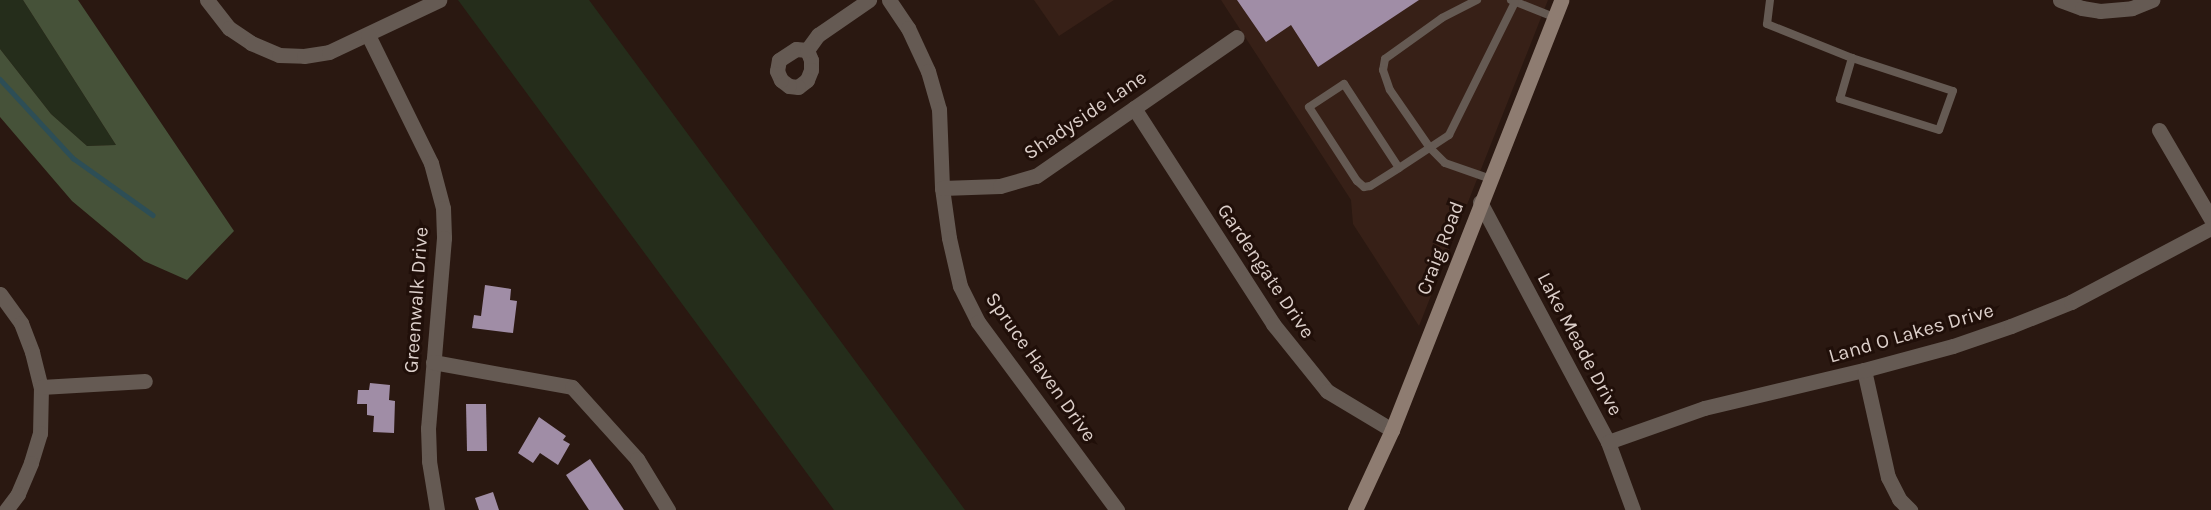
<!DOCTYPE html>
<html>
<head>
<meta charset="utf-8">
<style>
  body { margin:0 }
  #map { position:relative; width:2211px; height:510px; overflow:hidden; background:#2a1811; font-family:Karla,sans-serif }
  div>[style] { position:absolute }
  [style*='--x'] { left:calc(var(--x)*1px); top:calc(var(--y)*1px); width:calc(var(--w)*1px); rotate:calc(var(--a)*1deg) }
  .built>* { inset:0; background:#372017 }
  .green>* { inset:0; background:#252d1b }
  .forest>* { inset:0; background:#465239 }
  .stream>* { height:4.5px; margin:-2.25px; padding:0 2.25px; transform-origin:2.25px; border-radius:2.25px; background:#2d4e56 }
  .building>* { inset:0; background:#a08da6 }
  .service>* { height:8px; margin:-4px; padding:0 4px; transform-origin:4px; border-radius:4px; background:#655a53 }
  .minor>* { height:15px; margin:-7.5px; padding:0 7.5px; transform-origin:7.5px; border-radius:7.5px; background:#655a53 }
  .secondary>* { height:15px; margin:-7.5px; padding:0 7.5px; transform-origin:7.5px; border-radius:7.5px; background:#8e7c71 }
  span { translate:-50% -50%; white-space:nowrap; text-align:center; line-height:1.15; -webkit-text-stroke:6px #200f09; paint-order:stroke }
  .street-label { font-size:20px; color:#dccfca }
</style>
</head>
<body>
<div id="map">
  <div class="built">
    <div style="clip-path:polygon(1034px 0,1114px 0,1059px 36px)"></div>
    <div style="clip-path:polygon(1221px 0,1548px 0,1419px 326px,1353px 224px,1351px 200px)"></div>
  </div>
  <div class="green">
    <div style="clip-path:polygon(0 0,23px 0,116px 145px,87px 146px,51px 114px,0 49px)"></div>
    <div style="clip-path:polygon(458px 0,589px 0,965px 510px,834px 510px)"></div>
  </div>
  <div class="forest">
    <div style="clip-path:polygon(23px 0,78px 0,234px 231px,187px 280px,144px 261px,72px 201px,0 117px,0 49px,51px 114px,87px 146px,116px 145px)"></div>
  </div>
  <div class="stream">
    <div style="--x:0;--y:79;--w:108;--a:47.3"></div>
    <div style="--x:73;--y:158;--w:98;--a:35.5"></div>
  </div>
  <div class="building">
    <div style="clip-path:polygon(1237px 0,1419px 0,1318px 67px,1291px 25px,1266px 42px)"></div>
    <div style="clip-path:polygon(485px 285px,511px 289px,510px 300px,517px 301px,513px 333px,472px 328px,474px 315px,481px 316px)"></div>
    <div style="clip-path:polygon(370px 383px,390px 385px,389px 400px,395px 401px,394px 433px,373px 432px,374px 416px,367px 415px,367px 404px,357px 404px,358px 390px,369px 390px)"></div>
    <div style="clip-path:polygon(466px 404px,486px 404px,487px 451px,467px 451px)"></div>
    <div style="clip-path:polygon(539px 417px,566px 436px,563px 440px,570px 444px,558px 465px,540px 453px,533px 463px,518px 453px)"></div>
    <div style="clip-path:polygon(590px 459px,624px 510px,589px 510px,566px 475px)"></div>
    <div style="clip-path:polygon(493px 492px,499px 510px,479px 510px,475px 498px)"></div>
  </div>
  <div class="service">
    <div style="--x:1477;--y:0;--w:39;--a:153"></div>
    <div style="--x:1442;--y:18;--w:70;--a:144.3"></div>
    <div style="--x:1385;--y:59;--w:11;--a:100"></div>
    <div style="--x:1383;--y:70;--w:21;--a:71"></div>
    <div style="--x:1390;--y:90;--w:70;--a:55.4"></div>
    <div style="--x:1430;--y:148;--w:21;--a:45"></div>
    <div style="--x:1445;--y:163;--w:49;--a:19.2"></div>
    <div style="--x:1511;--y:0;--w:46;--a:21.6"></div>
    <div style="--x:1770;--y:0;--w:24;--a:97"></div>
    <div style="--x:1767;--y:24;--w:92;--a:21.8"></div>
    <div style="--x:1852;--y:58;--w:106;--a:18.1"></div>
    <div style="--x:1953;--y:91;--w:41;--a:109.7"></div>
    <div style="--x:1939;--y:130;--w:104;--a:-162.6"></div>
    <div style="--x:1840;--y:99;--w:43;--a:-73.7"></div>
    <div style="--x:1399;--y:168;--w:34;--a:148"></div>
    <div style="--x:1370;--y:186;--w:6;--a:171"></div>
    <div style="--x:1364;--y:187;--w:9;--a:-139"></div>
    <div style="--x:1357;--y:181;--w:88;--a:-123"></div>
    <div style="--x:1309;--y:107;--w:42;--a:-33.3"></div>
    <div style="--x:1344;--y:84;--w:100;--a:56.8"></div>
    <div style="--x:1399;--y:168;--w:60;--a:-33.4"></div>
    <div style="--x:1449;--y:135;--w:148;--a:-63.6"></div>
  </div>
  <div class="minor">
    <div style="--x:207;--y:0;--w:36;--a:52"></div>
    <div style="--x:229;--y:28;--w:27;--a:34"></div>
    <div style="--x:251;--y:43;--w:30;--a:23"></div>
    <div style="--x:279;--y:55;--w:25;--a:2"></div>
    <div style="--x:304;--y:56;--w:25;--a:-9"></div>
    <div style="--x:329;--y:52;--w:122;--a:-25.3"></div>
    <div style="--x:889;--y:0;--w:34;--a:56"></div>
    <div style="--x:908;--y:28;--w:47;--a:65.1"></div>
    <div style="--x:928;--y:71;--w:40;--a:74"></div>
    <div style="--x:939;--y:109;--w:79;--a:87.8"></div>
    <div style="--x:942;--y:188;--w:50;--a:82"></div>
    <div style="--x:949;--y:238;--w:49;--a:77.1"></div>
    <div style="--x:960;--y:286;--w:40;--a:63.4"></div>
    <div style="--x:978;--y:322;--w:234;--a:53.5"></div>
    <div style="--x:2060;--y:0;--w:23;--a:20"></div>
    <div style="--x:2082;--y:8;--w:18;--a:9"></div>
    <div style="--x:2100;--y:11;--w:32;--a:-5"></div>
    <div style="--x:2132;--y:8;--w:22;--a:-22"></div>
    <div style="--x:368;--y:35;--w:143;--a:63.8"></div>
    <div style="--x:431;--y:163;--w:47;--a:75.1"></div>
    <div style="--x:443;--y:208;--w:30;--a:88"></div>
    <div style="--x:444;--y:238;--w:191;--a:94.8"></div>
    <div style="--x:428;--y:428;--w:33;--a:88"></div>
    <div style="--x:429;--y:461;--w:50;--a:80.7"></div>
    <div style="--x:796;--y:49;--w:11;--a:5"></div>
    <div style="--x:807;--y:50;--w:11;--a:68"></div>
    <div style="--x:811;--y:60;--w:10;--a:90"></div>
    <div style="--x:811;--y:70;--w:11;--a:112"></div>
    <div style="--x:807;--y:80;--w:11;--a:142"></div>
    <div style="--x:798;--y:87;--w:9;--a:-174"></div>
    <div style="--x:789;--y:86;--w:10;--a:-143"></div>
    <div style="--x:781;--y:80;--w:10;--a:-114"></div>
    <div style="--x:777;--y:71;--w:11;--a:-80"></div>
    <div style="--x:779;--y:60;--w:20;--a:-33"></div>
    <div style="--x:807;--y:50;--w:19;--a:-54"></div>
    <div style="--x:818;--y:35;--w:62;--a:-34.5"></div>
    <div style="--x:1134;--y:108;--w:257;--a:57.2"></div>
    <div style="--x:1273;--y:324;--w:86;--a:51.1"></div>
    <div style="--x:1327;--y:391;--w:76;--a:31"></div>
    <div style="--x:2159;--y:130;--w:103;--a:59.7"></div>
    <div style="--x:942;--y:188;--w:58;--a:-2"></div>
    <div style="--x:1000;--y:186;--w:37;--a:-16"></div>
    <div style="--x:1036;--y:176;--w:244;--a:-34.7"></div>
    <div style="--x:1480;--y:202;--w:272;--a:61.9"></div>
    <div style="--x:1608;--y:442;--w:72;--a:69.8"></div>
    <div style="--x:0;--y:294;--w:36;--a:54"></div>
    <div style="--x:21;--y:323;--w:31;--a:69"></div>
    <div style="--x:32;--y:352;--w:36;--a:76"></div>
    <div style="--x:41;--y:387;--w:46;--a:91.2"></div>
    <div style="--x:40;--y:433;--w:31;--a:107"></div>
    <div style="--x:31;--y:463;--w:34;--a:113"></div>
    <div style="--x:18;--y:494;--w:20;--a:127"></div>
    <div style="--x:433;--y:362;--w:141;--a:10.2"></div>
    <div style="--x:572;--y:387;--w:97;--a:47.9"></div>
    <div style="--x:637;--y:459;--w:60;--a:58.7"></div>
    <div style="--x:1864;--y:370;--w:110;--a:77.4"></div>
    <div style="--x:1888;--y:477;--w:25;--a:63"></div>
    <div style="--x:1899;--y:499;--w:16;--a:45"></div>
    <div style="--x:41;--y:387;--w:104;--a:-3.3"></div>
    <div style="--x:1608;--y:442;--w:102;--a:-19.5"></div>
    <div style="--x:1704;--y:408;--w:164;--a:-13.4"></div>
    <div style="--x:1864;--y:370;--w:92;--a:-15.1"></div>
    <div style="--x:1953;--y:346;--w:61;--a:-19"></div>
    <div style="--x:2011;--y:326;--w:65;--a:-21.8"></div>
    <div style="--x:2071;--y:302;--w:158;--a:-27.9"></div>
  </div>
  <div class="secondary">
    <div style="--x:1355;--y:510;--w:88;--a:-65.2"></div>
    <div style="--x:1392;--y:430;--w:462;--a:-68.5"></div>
  </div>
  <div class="street-label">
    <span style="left:1085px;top:115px;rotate:-34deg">Shadyside Lane</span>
    <span style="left:1440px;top:248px;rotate:-69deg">Craig Road</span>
    <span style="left:1266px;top:271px;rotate:56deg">Gardengate Drive</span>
    <span style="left:416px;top:300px;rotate:-86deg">Greenwalk Drive</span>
    <span style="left:1911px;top:333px;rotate:-16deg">Land O Lakes Drive</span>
    <span style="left:1580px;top:344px;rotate:62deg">Lake Meade Drive</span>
    <span style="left:1041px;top:367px;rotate:55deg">Spruce Haven Drive</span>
  </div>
</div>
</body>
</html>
